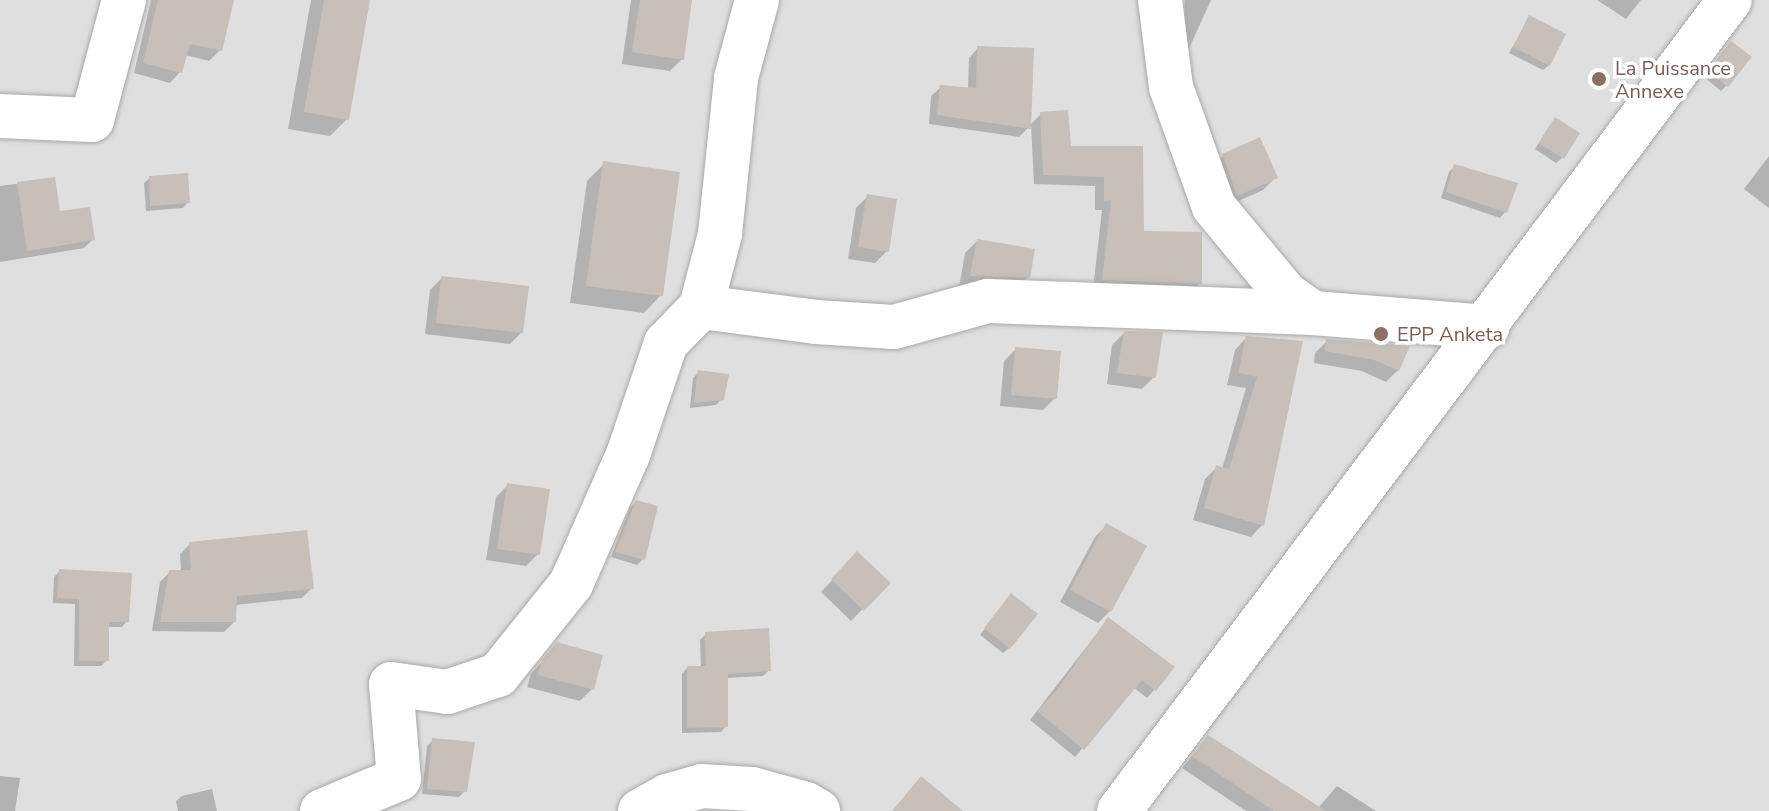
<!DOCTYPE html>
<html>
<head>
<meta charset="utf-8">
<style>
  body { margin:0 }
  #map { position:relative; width:1769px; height:811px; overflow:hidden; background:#f2efe9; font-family:"Nunito Sans",sans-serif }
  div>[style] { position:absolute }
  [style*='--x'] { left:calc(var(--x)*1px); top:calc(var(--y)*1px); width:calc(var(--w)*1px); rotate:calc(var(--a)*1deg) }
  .residential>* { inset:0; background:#e0dfdf }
  .shadow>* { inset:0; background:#0003 }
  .building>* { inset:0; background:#c7bfb8 }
  .roads { filter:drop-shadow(0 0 2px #a9a9a9) drop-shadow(0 0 2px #a9a9a9) }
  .minor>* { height:44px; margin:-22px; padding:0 22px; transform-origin:22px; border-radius:22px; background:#fff }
  .tertiary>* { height:44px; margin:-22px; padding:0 22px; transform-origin:22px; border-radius:22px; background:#fff }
  .dots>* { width:22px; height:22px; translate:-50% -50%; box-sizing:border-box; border:4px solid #fff; border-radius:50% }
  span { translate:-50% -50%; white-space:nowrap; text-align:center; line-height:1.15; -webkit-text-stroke:7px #fff; paint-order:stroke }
  .education-label { font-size:20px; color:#785e54 }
  .left { translate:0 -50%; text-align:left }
</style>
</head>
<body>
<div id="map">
  <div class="residential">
    <div style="clip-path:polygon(0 0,1769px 0,1769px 811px,0 811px)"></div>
  </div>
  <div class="shadow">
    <div style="clip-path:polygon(151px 0,209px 0,220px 50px,209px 61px,185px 55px,180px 72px,170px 83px,134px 73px)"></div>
    <div style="clip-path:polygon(311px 0,368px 0,347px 119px,330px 136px,288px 129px)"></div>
    <div style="clip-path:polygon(631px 0,690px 0,682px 59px,670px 71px,622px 64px)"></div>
    <div style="clip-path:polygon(1185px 0,1211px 0,1186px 55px,1184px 35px)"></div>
    <div style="clip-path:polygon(1597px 0,1641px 0,1626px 19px)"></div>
    <div style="clip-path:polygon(1530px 17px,1549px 65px,1543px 70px,1509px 53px)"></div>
    <div style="clip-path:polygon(978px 48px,1029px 126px,1041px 114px,1069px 147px,1141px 148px,1142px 233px,1200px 283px,1190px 293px,1093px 289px,1102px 210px,1095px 210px,1095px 186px,1034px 184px,1031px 125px,1019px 137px,929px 124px,931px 96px,941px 87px,968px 89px,969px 58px)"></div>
    <div style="clip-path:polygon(1725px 49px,1727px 85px,1721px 91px,1704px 77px)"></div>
    <div style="clip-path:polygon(1550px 125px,1562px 158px,1556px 163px,1535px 149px)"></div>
    <div style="clip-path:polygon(1223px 156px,1275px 178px,1263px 190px,1225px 207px,1211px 168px)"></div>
    <div style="clip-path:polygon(1769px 156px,1769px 208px,1744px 189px)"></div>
    <div style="clip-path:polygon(604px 164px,661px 295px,644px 313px,570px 303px,587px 181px)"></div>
    <div style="clip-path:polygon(1454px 167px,1505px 212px,1500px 218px,1441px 198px,1449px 172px)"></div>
    <div style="clip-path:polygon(150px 178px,188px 202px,183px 208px,146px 211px,144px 183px)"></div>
    <div style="clip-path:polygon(54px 179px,58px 214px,93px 239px,84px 248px,0 262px,0 186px)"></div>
    <div style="clip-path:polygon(868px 196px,887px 251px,875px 263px,848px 259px,856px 208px)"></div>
    <div style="clip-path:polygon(977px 241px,1028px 277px,1016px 289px,959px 288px,965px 253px)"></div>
    <div style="clip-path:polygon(442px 278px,522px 332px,510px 344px,425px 334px,430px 290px)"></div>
    <div style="clip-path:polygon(1124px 333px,1154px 377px,1142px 389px,1107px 384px,1112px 345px)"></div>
    <div style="clip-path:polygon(1246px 338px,1300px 343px,1262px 525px,1251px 537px,1193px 520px,1205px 479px,1217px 467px,1222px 469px,1246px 388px,1227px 385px,1235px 350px)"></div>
    <div style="clip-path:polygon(1327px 341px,1407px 348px,1398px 370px,1386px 382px,1362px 371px,1314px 363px,1315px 353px)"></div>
    <div style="clip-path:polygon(1016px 349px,1055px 398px,1043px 410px,1000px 406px,1004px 361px)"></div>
    <div style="clip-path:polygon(699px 372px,722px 399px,716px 405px,690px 408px,693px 378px)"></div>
    <div style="clip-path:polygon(508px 485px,538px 554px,526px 566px,486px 560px,496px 497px)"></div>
    <div style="clip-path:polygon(636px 502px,643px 559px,637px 565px,611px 557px,630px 508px)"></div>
    <div style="clip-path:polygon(1107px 525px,1110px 611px,1098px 623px,1060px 602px,1095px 537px)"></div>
    <div style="clip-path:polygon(190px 544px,312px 588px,302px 598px,235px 605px,234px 622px,224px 632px,152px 631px,160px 582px,170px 572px,181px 572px,180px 554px)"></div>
    <div style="clip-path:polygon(857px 554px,888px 583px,851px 621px,821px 592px)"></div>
    <div style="clip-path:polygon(60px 571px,127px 621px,122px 627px,107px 627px,107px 660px,101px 666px,74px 666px,75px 604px,53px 603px,54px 577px)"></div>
    <div style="clip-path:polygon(1006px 602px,1009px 648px,1003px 653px,980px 635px)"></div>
    <div style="clip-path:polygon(1108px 619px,1155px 689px,1147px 698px,1133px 687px,1075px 757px,1030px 720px)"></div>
    <div style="clip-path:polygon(706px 634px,769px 670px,763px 676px,726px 678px,726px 726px,721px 732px,682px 733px,682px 674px,687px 668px,701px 668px,700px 640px)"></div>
    <div style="clip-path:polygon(557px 644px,600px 656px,592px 689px,580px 701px,527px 687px,531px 674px)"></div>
    <div style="clip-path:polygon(1208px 737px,1318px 808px,1337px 786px,1376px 811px,1246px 811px,1182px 768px)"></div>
    <div style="clip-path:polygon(433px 740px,465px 791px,459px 797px,422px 794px,427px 746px)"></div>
    <div style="clip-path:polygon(0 776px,20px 778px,15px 811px,0 811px)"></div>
    <div style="clip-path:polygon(212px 789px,217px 811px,178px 811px,176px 801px,182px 796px)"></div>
  </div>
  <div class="building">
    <div style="clip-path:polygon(158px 0,234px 0,222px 51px,190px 44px,182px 73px,143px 63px)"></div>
    <div style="clip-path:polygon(324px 0,370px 0,349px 120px,304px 112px)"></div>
    <div style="clip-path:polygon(640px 0,692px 0,684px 60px,632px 52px)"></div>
    <div style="clip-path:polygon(1529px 15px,1566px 34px,1550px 66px,1513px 47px)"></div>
    <div style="clip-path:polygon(1731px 41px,1752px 57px,1728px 87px,1708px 71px)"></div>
    <div style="clip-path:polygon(977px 46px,1034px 48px,1031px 129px,937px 115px,940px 85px,976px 88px)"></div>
    <div style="clip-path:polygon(1068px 110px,1071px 146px,1143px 146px,1144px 231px,1202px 232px,1202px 284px,1102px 280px,1111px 200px,1104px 201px,1104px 177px,1043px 175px,1040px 112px)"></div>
    <div style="clip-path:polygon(1555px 117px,1580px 133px,1564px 159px,1539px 143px)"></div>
    <div style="clip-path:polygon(1260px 137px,1278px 178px,1237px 196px,1222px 154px)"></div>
    <div style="clip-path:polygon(603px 161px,680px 172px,663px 296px,586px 286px)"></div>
    <div style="clip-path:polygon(1454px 164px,1518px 183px,1507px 213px,1446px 192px)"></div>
    <div style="clip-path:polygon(188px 173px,190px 203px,150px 206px,149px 176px)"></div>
    <div style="clip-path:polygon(55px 177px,60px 211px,90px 207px,95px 240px,27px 251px,17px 182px)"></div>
    <div style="clip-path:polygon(867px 194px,897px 199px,889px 252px,858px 247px)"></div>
    <div style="clip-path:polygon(977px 239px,1035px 249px,1030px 278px,970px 276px)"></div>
    <div style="clip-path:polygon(441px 276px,529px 286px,523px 333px,436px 323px)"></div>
    <div style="clip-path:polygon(1124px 331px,1163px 332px,1156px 378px,1117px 373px)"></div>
    <div style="clip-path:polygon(1246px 336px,1303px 341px,1264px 526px,1204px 508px,1216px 465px,1229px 469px,1257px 377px,1238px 373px)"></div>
    <div style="clip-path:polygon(1326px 339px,1410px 346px,1399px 371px,1374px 360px,1325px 351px)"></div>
    <div style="clip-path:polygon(1015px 347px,1061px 351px,1057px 399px,1011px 395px)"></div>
    <div style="clip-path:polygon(698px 370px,729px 374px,724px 400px,694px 403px)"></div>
    <div style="clip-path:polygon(507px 483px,550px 489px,540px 555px,497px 549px)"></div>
    <div style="clip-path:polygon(636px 500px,658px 506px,645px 560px,615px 552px)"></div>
    <div style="clip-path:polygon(1106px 523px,1147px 546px,1111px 612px,1070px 590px)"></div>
    <div style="clip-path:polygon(307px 530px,314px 589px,237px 596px,236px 622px,160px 622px,169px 570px,191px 570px,189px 542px)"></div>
    <div style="clip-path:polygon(857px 551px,891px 583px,864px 611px,831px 579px)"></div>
    <div style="clip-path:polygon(59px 569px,132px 573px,129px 622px,109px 622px,109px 661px,79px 661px,79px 599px,57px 598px)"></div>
    <div style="clip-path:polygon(1011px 593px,1038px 614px,1010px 649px,984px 628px)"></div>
    <div style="clip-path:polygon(1108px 617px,1175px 667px,1156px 691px,1142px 680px,1084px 750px,1037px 711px,1057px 690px)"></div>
    <div style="clip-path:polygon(769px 628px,771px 671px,728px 674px,728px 727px,687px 728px,687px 666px,706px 666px,705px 632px)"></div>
    <div style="clip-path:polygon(557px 642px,603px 655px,594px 690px,538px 675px,542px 660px)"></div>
    <div style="clip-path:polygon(1208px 735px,1326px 811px,1274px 811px,1192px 756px)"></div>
    <div style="clip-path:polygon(432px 738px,475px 742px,467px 792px,427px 789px)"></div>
    <div style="clip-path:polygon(921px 776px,963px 811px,892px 811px)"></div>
  </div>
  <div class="roads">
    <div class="minor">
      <div style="--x:1160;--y:0;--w:88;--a:82.8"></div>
      <div style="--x:1171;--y:87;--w:127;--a:70.3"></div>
      <div style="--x:1214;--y:207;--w:113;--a:50.4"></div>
      <div style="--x:1286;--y:294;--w:33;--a:35"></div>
      <div style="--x:0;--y:116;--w:92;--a:2.5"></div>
      <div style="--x:92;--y:120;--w:124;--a:-75.1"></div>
      <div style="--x:701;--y:307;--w:116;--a:7.4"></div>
      <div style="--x:816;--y:322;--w:78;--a:3.7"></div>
      <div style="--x:894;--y:327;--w:98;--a:-15.5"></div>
      <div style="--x:988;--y:301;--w:325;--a:2.1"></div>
      <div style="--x:1313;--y:313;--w:175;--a:4.6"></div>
      <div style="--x:322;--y:811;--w:83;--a:-22.6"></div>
      <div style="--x:399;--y:779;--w:95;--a:-94.8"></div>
      <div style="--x:391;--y:684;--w:57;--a:8.1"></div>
      <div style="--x:447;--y:692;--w:54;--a:-18.4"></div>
      <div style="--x:498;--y:675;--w:117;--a:-51.3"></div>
      <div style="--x:571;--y:584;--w:141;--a:-66.2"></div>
      <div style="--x:628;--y:455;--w:118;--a:-71.3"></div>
      <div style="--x:666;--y:343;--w:50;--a:-45.8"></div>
      <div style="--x:701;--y:307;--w:75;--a:-75.4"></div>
      <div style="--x:720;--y:234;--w:157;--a:-84.1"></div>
      <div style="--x:736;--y:78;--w:81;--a:-74.9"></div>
      <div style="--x:640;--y:811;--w:31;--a:-29"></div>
      <div style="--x:667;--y:796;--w:36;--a:-16"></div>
      <div style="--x:702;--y:786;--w:50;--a:3.4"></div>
      <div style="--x:752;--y:789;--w:56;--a:15.5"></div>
      <div style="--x:806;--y:804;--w:14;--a:30"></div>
    </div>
    <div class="tertiary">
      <div style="--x:1119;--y:811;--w:1015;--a:-53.01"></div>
    </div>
  </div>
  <div class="dots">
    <div style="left:1599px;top:79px;background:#8d6e63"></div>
    <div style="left:1381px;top:334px;background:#8d6e63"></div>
  </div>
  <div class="education-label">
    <span class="left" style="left:1615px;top:80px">La Puissance<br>Annexe</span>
    <span class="left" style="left:1397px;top:334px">EPP Anketa</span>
  </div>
</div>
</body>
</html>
